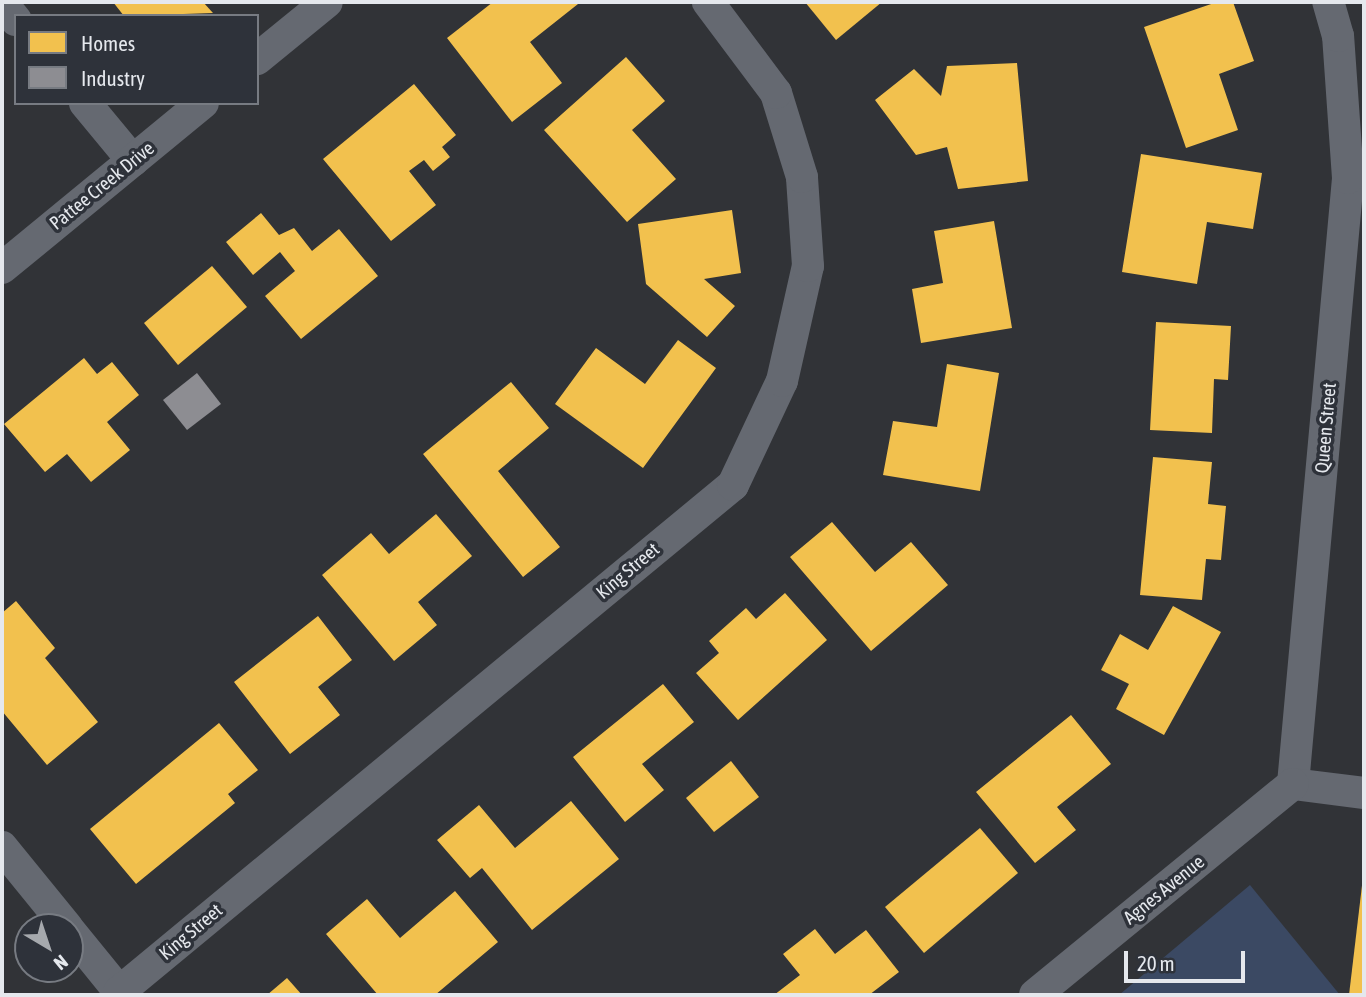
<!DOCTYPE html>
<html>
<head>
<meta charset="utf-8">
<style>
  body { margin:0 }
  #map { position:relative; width:1366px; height:997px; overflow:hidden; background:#313337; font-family:"Asap Condensed",sans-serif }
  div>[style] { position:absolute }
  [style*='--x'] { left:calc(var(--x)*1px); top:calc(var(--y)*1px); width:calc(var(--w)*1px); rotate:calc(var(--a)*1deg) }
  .green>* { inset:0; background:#3b4963 }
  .homes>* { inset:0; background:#f2c14e }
  .industry>* { inset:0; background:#8d8d92 }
  .street>* { height:32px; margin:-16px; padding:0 16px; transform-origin:16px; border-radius:16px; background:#656971 }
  span { translate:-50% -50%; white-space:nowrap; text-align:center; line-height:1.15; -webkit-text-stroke:7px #2e323a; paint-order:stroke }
  .street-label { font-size:19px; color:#e5e8ed }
  .frame { position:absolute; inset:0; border:4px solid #e5e8ed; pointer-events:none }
  .legend { position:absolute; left:14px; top:14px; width:245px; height:91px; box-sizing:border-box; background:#2e323a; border:2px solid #777b82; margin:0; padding:9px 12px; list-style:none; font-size:21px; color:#e5e8ed }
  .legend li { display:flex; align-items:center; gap:14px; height:35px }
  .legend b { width:35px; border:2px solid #777b82 }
  .north { position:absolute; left:14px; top:913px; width:70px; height:70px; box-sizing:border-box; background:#2e323a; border:2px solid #777b82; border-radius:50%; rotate:141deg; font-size:19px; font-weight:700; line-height:28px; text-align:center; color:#e5e8ed }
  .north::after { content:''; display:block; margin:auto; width:24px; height:32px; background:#a6a9ad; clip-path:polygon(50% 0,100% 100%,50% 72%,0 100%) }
  .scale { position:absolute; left:1124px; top:951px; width:121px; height:32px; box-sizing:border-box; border:4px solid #e5e8ed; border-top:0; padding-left:9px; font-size:21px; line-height:24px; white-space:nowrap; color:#e5e8ed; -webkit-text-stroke:5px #2e323a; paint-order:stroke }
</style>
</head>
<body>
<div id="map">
  <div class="green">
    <div style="clip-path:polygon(1250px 885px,1340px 995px,1119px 995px)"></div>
  </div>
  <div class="homes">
    <div style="clip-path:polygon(113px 2px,203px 2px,213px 13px,124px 16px)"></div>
    <div style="clip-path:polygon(493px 2px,578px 4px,530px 42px,562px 83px,512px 122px,447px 38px)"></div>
    <div style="clip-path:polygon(805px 2px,882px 2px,836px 40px)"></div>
    <div style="clip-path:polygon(1217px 2px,1233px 2px,1254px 61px,1219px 74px,1238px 130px,1186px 148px,1144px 27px)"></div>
    <div style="clip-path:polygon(626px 57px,665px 101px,632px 130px,676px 179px,627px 222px,544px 130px)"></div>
    <div style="clip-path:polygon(1017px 63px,1028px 181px,958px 189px,947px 147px,916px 155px,875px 100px,914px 69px,941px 96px,947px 66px)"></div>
    <div style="clip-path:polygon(414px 84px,456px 135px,442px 147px,450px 157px,433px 171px,424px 160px,409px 171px,436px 205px,391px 241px,323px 159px)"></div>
    <div style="clip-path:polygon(1141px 154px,1262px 173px,1253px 229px,1207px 222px,1197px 284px,1122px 272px)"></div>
    <div style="clip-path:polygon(732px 210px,741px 273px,704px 279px,735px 306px,707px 337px,646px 284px,638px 224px)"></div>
    <div style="clip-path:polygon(261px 213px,279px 235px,294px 228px,312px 251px,339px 229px,378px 276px,301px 339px,265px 296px,295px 271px,280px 252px,253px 275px,226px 242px)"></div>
    <div style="clip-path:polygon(994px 221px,1012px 328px,921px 343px,912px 289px,943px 283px,934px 231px)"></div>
    <div style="clip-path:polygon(212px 266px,247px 307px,178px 365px,144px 323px)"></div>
    <div style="clip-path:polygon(1156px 322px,1231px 326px,1228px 380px,1214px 379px,1212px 433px,1150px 430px)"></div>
    <div style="clip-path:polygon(678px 340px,716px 368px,643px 468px,555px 404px,596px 348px,645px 384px)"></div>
    <div style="clip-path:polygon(84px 358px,97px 374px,112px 362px,139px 395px,107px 422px,130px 450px,91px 482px,67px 454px,45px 472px,4px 424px)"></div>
    <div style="clip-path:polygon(947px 364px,999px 373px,980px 491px,883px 475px,893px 421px,937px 427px)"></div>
    <div style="clip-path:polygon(511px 382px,549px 428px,498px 471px,560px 547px,523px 577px,423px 454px)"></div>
    <div style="clip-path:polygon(1153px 457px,1212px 462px,1208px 504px,1226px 506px,1221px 560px,1206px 559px,1202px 600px,1140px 595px)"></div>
    <div style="clip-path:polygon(436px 514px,472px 556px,418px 602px,437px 625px,394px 661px,322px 575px,371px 533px,389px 554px)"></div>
    <div style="clip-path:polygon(832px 522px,875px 572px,911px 542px,948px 585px,871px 651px,790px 557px)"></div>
    <div style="clip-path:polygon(785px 593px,827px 640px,738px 720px,696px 673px,719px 653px,709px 641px,746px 608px,756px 619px)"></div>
    <div style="clip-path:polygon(16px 601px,55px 648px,45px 658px,98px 722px,47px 765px,2px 711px,2px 613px)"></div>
    <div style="clip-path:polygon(1173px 606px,1221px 632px,1164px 735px,1116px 709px,1129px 684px,1101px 670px,1120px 634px,1148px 650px)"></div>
    <div style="clip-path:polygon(318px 616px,352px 660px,318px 687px,340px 715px,290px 754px,234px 682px)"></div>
    <div style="clip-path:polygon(663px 684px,694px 722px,642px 764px,664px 790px,625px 822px,573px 757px)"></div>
    <div style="clip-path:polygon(1071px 715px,1111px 764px,1057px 807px,1076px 830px,1035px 863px,976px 792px)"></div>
    <div style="clip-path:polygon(219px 723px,258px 770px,228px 794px,235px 803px,136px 884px,90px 829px)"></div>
    <div style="clip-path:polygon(731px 761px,759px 797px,714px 832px,686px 798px)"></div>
    <div style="clip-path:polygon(571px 801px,619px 859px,532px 930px,482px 868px,470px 878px,437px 840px,479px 805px,515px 848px)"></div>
    <div style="clip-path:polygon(980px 828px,1018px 873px,924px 953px,885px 907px)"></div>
    <div style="clip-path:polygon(1363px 877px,1364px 995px,1349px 995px)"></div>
    <div style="clip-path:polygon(455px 891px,498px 942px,435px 995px,378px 995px,326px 934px,367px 899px,400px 938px)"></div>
    <div style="clip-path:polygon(815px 929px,835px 954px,866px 930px,899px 972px,869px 995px,774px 995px,800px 975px,783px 954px)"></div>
    <div style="clip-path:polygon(287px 978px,302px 995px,267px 995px)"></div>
  </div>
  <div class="industry">
    <div style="clip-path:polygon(197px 373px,221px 404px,187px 430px,163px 400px)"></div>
  </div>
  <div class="street">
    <div style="--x:2;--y:3;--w:22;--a:51"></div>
    <div style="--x:257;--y:59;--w:90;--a:-39.2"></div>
    <div style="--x:85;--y:103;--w:75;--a:50.4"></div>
    <div style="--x:2;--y:268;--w:260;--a:-39.4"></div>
    <div style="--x:1293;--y:784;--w:608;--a:-84.81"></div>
    <div style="--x:1348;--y:178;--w:142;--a:-94"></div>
    <div style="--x:1338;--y:36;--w:35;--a:-106"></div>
    <div style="--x:1293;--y:784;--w:72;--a:7.2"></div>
    <div style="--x:2;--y:847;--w:103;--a:50.9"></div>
    <div style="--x:70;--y:931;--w:82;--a:50.9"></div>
    <div style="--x:119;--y:992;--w:796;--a:-39.55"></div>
    <div style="--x:733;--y:485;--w:115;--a:-64.8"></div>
    <div style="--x:782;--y:381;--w:118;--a:-77.3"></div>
    <div style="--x:808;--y:266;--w:89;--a:-93.9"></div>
    <div style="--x:802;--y:177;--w:88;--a:-107.2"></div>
    <div style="--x:776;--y:93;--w:114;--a:-126.8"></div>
    <div style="--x:1035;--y:995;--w:333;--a:-39.3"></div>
  </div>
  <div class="street-label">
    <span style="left:102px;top:186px;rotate:-39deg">Pattee Creek Drive</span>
    <span style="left:1326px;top:428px;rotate:-85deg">Queen Street</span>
    <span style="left:628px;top:571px;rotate:-40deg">King Street</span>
    <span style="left:1164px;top:890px;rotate:-39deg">Agnes Avenue</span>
    <span style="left:191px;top:932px;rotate:-40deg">King Street</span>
  </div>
  <div class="frame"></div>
  <ul class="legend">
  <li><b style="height:19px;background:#f2c14e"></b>Homes</li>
  <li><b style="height:19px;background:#8d8d92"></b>Industry</li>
  </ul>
  <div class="north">N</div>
  <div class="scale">20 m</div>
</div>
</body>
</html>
